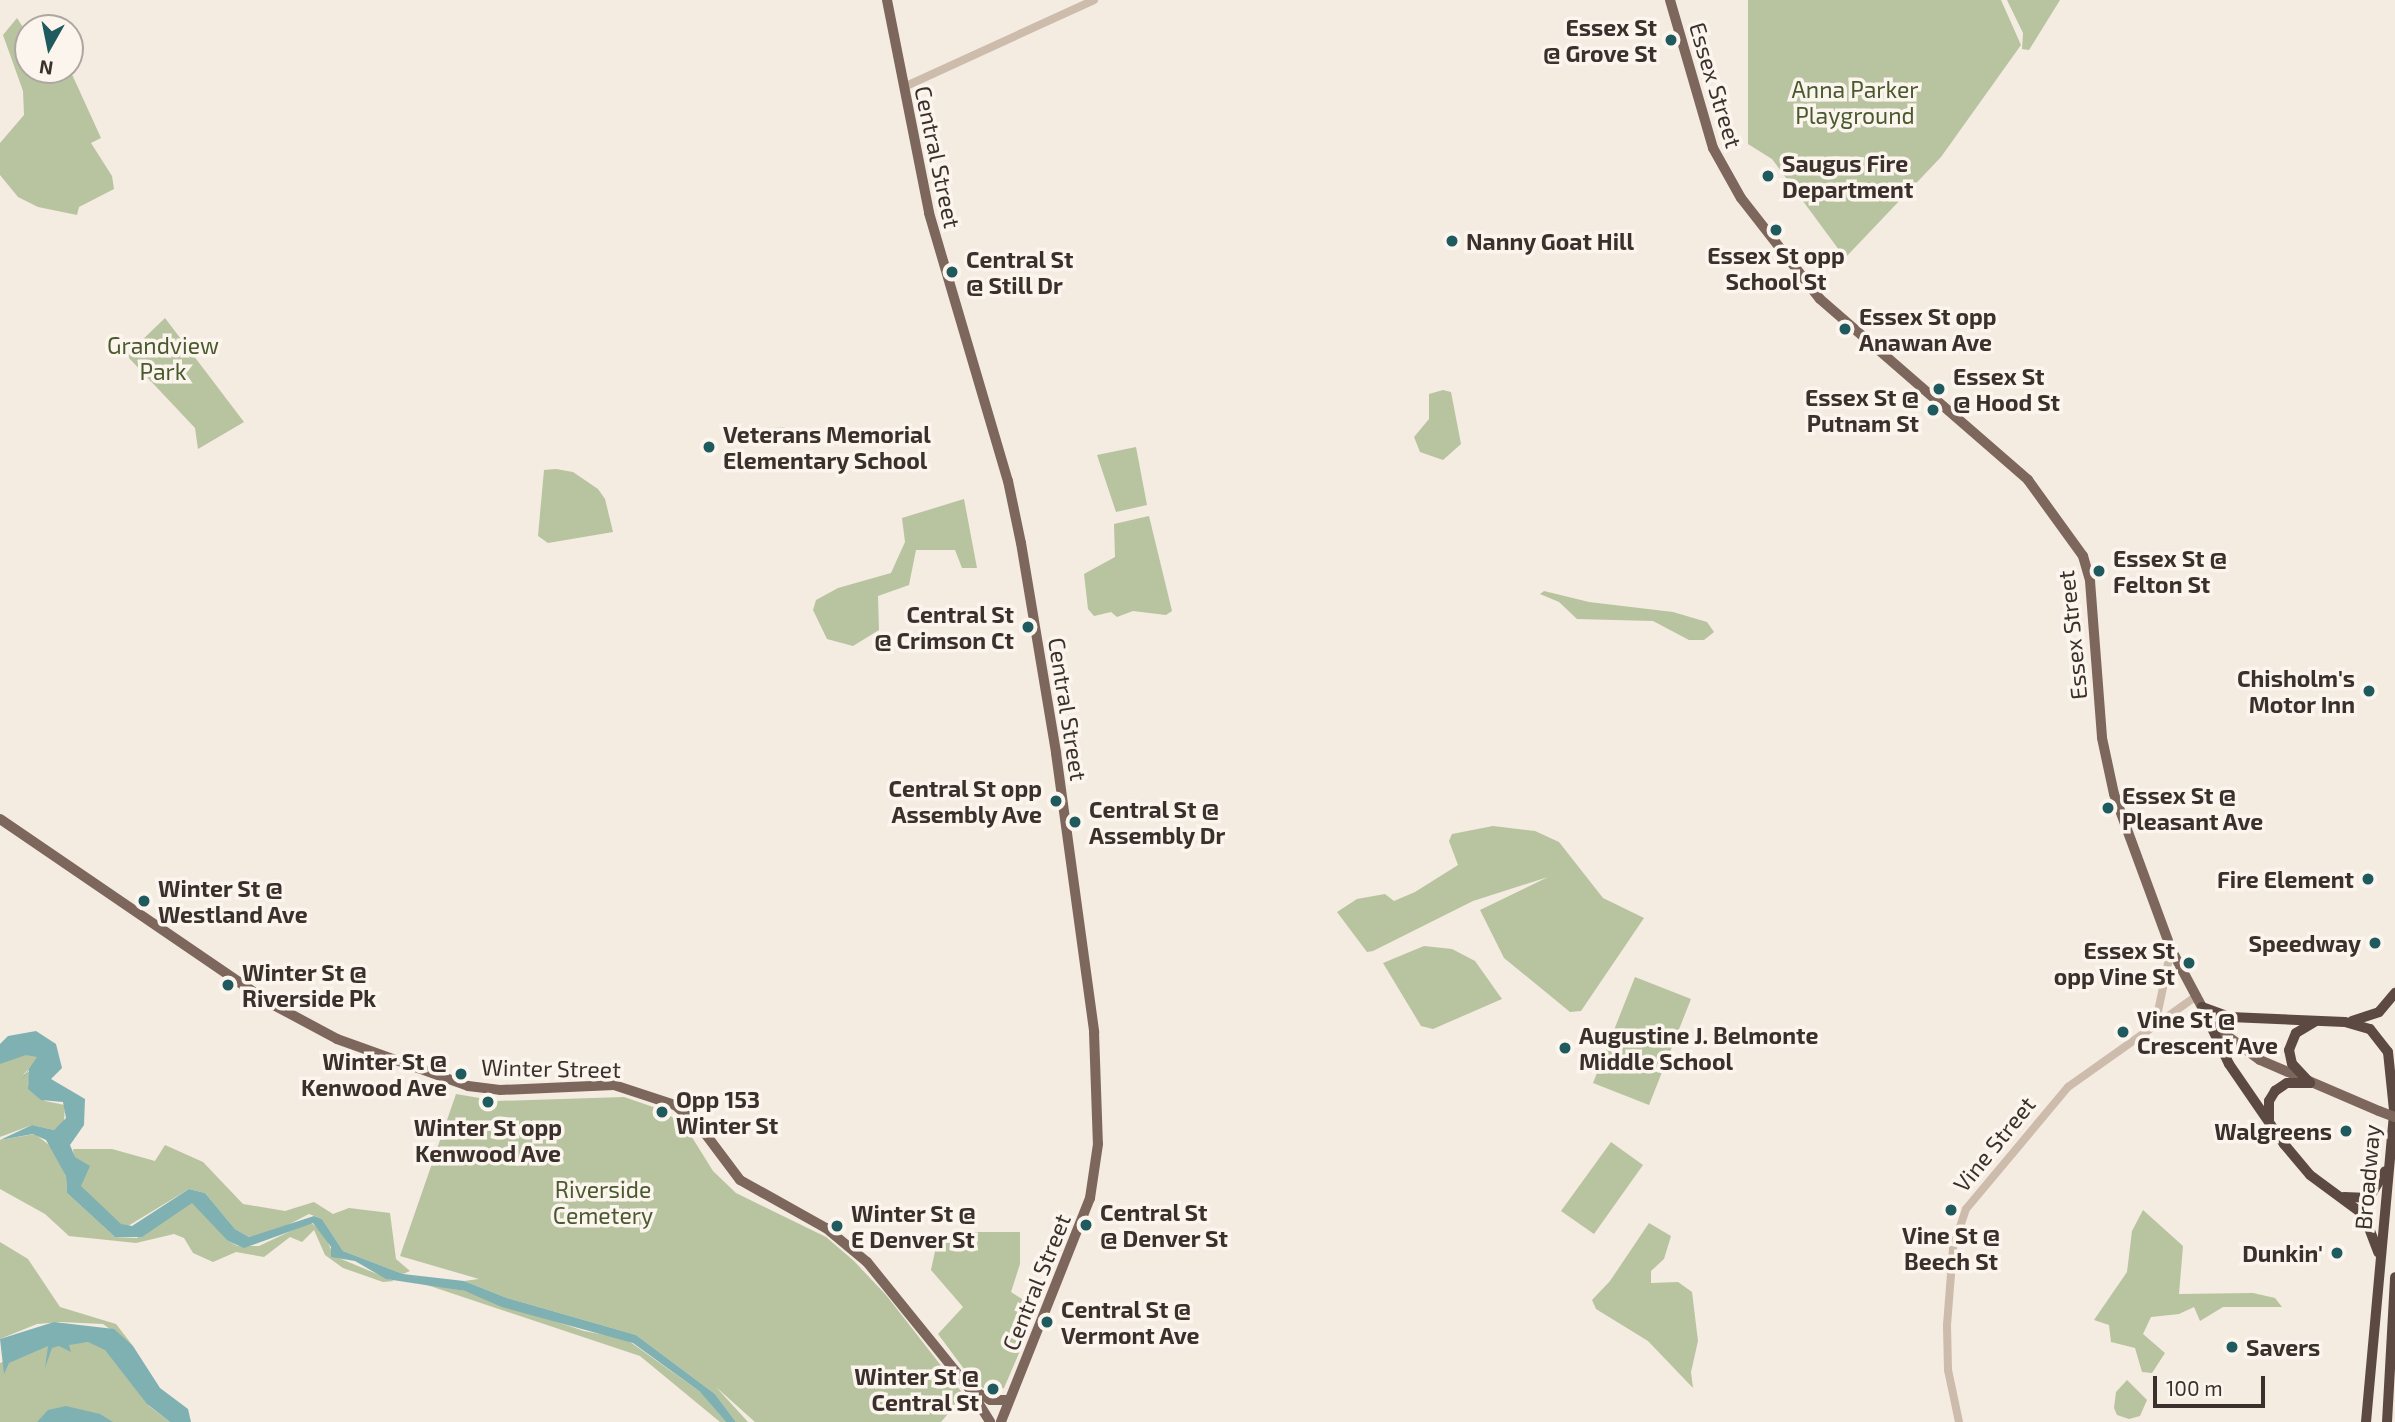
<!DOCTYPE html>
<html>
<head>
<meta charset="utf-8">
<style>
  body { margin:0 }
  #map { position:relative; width:2395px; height:1422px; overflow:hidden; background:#f4ebe1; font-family:"Exo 2",sans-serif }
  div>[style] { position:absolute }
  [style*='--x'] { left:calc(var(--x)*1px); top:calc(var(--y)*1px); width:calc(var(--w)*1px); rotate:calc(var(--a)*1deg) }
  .green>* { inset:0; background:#b8c4a0 }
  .water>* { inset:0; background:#7fb0b2 }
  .minor>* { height:8px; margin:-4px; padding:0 4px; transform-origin:4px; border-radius:4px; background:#cdbbac }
  .major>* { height:10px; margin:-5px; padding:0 5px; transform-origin:5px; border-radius:5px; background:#7d675c }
  .highway>* { height:10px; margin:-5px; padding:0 5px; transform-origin:5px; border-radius:5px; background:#5c4a42 }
  .major-bridge>* { height:10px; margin:-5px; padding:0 5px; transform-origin:5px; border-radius:5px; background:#7d675c }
  .dots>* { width:19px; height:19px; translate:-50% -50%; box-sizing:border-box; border:4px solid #fbf5ee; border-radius:50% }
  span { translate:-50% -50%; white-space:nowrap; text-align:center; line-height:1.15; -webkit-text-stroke:7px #fbf5ee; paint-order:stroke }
  .poi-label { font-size:23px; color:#3b302b; font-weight:700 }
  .right { translate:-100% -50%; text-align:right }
  .left { translate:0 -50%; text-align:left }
  .street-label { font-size:23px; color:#3b302b }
  .park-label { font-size:23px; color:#4a5a2e }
  .north { position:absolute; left:14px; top:14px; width:70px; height:70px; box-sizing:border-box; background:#fbf5ee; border:2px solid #aea6a0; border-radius:50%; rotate:189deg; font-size:19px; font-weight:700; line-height:28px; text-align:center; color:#3b302b }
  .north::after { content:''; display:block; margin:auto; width:24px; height:32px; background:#1f5a5e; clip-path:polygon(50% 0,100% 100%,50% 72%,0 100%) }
  .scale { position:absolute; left:2153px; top:1376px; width:112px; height:32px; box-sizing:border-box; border:4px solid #3b302b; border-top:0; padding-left:9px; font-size:21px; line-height:24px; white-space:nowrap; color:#3b302b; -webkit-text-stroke:5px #fbf5ee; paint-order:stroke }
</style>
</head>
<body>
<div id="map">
  <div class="green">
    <div style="clip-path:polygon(1748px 0,2001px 0,2021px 45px,1941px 157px,1845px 258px,1772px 159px,1748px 144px)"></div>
    <div style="clip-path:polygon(2007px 0,2060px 0,2029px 50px,2022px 49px,2023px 33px)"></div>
    <div style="clip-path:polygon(17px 18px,28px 35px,28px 70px,70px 70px,101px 138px,91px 143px,112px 176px,114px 189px,79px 207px,77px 215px,38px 207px,18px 197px,0 175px,0 143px,24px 115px,23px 91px,3px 35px)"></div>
    <div style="clip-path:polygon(165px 318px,244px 422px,198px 449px,195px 428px,129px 358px,125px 348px,137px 345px)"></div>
    <div style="clip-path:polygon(1443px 390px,1451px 392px,1461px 444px,1443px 460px,1420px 452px,1414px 437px,1429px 419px,1429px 394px)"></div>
    <div style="clip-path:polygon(785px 427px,788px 442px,776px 445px,751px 443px,747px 435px,750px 429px)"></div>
    <div style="clip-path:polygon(1136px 447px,1147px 505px,1116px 512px,1097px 455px)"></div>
    <div style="clip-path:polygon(556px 469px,573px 472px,598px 489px,605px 499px,613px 532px,548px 543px,538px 536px,544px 470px)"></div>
    <div style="clip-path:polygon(964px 499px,977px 568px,962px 568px,955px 550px,916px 550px,909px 585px,878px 596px,879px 630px,853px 646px,827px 639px,813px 610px,816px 600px,838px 588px,891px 573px,905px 542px,902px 518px)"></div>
    <div style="clip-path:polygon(1149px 516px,1172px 611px,1166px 615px,1133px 611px,1117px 617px,1111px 612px,1094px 616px,1088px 609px,1084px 574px,1115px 557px,1114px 524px)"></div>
    <div style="clip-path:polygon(1544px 591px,1589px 602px,1673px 612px,1707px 622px,1714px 632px,1704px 640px,1689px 640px,1653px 621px,1577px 619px,1559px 602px,1540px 594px)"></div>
    <div style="clip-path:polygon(1493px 826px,1535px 831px,1559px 842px,1603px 898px,1644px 918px,1581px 1011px,1570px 1012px,1504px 958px,1480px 910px,1548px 877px,1473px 901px,1373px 951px,1367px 952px,1337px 912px,1357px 899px,1385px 894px,1394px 901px,1415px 892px,1458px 865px,1449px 841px,1452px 834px)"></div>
    <div style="clip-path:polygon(1424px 946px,1452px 949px,1475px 961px,1502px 999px,1433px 1029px,1421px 1026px,1383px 963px)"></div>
    <div style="clip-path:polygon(1635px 977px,1691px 999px,1649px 1105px,1593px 1083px)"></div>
    <div style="clip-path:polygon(14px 1054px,43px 1054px,23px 1075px,30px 1071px,28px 1086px,45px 1101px,65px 1105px,64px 1122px,54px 1130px,32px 1125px,0 1137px,0 1064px)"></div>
    <div style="clip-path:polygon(456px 1094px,497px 1101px,624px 1097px,662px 1110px,685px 1126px,713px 1171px,736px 1193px,826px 1237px,854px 1261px,886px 1295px,964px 1395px,941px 1422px,755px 1422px,716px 1387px,748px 1422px,736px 1422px,715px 1394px,636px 1335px,507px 1298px,464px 1281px,479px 1279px,400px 1256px)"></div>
    <div style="clip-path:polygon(35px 1134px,53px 1148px,66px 1176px,67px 1193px,115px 1237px,137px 1238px,172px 1210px,199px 1198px,228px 1241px,238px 1246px,259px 1246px,310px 1222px,323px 1232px,334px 1256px,394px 1281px,383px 1282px,343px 1268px,325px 1255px,314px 1230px,302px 1242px,290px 1237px,264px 1257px,236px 1252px,213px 1262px,193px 1253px,184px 1238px,174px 1234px,136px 1243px,69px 1236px,45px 1214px,0 1189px,0 1140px)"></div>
    <div style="clip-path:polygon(1611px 1142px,1643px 1165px,1594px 1234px,1561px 1211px)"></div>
    <div style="clip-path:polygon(165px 1145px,203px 1162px,243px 1204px,285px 1211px,314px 1202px,333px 1214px,349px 1208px,390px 1213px,396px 1259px,410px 1271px,403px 1274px,343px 1251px,322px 1219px,309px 1214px,280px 1229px,249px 1237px,235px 1229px,205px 1193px,189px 1189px,128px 1226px,112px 1222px,77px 1184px,73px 1149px,112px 1149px,155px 1161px)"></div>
    <div style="clip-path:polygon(2143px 1210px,2183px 1246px,2179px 1294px,2253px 1293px,2275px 1298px,2282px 1307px,2223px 1307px,2200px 1321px,2194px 1307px,2179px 1314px,2151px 1317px,2143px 1334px,2165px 1353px,2152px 1373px,2142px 1372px,2135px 1348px,2111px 1342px,2109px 1325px,2094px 1320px,2127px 1272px,2132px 1231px)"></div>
    <div style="clip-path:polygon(1649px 1223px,1671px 1236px,1664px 1259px,1651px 1271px,1651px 1283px,1678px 1282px,1692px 1292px,1698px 1341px,1691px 1372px,1693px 1388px,1648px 1341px,1596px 1309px,1592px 1300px,1610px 1281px)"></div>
    <div style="clip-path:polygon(971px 1232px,1020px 1232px,1020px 1264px,1011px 1292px,1038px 1309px,1004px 1388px,990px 1394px,970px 1377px,938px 1334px,963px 1307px,931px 1270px,937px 1242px)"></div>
    <div style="clip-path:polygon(0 1242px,28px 1259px,60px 1307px,116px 1324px,133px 1346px,103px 1324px,60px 1322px,37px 1324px,0 1339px)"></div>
    <div style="clip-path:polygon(421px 1283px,465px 1291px,584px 1331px,626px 1339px,699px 1391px,726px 1422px,720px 1422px,640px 1356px)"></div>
    <div style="clip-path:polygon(90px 1342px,104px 1347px,149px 1406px,170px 1422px,0 1422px,0 1363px,50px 1343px)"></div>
    <div style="clip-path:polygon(2127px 1380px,2147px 1400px,2140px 1416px,2129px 1419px,2117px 1415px,2114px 1408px,2116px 1392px)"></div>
  </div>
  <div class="water">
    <div style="clip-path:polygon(36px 1031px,56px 1044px,62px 1068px,51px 1079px,85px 1099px,84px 1125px,70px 1145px,75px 1157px,90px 1166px,81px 1186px,121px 1224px,132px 1226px,189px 1189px,205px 1193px,235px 1229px,249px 1237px,314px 1216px,322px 1219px,343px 1251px,403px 1274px,464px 1281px,507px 1298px,636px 1335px,715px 1394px,736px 1422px,726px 1422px,699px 1391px,633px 1343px,502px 1307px,465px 1291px,386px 1279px,355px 1261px,331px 1257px,331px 1247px,313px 1223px,244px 1248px,228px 1241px,192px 1203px,142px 1237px,115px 1237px,67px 1193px,66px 1176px,46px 1140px,33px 1134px,0 1140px,32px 1125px,54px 1130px,66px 1118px,63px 1102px,41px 1100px,28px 1089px,29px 1070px,20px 1082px,37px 1057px,26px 1055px,0 1064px,0 1044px,8px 1036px)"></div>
    <div style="clip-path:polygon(54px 1322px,114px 1329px,133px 1346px,160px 1388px,188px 1409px,191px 1422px,170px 1422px,147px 1404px,105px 1350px,88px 1342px,69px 1345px,71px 1352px,59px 1346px,52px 1348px,45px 1368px,48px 1346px,9px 1363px,4px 1374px,0 1339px)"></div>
    <div style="clip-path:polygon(66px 1406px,100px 1414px,113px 1422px,37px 1422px,48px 1410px)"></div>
  </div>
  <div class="minor">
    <div style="--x:904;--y:87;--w:209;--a:-24.6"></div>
    <div style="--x:2156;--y:1021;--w:74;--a:-78.2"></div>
    <div style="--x:1959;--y:1422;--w:53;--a:-101.9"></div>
    <div style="--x:1948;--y:1370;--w:45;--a:-91.3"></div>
    <div style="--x:1947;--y:1325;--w:77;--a:-85.5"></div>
    <div style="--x:1953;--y:1248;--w:41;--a:-71.6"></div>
    <div style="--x:1966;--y:1209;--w:159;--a:-50.1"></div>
    <div style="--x:2068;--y:1087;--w:156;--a:-35.3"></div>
  </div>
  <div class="major">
    <div style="--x:887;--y:0;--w:217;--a:78.8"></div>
    <div style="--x:929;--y:213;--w:279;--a:73.6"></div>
    <div style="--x:1008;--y:481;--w:63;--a:78.2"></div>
    <div style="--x:1021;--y:543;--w:213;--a:80.5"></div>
    <div style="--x:1056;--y:753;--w:282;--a:82.2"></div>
    <div style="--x:1094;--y:1032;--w:112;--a:88"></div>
    <div style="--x:1098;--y:1144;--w:55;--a:98.4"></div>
    <div style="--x:1090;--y:1198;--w:241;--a:111.7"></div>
    <div style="--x:1670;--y:0;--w:154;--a:73.8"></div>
    <div style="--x:1713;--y:148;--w:57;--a:60.8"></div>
    <div style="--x:1741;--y:198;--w:128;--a:52"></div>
    <div style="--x:1820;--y:299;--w:276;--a:41"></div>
    <div style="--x:2028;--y:480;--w:94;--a:54.1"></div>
    <div style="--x:2083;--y:556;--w:26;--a:74"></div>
    <div style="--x:2090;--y:581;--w:157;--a:85.6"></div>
    <div style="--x:2102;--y:738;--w:57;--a:77.9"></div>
    <div style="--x:2114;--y:794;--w:165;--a:69.8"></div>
    <div style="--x:2171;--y:949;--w:66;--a:61.9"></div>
    <div style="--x:2202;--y:1007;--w:37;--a:49"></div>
    <div style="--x:2226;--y:1035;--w:42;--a:36.3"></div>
    <div style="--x:2260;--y:1060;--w:129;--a:23.2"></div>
    <div style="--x:0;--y:819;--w:327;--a:34.3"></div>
    <div style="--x:270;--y:1003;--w:76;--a:28.2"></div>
    <div style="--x:337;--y:1039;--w:139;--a:19.7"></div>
    <div style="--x:468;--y:1086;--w:32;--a:7"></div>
    <div style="--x:500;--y:1090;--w:114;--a:-2.5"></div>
    <div style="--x:614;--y:1085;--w:64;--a:18.2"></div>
    <div style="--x:675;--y:1105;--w:35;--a:41"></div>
    <div style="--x:701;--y:1128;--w:65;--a:53.1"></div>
    <div style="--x:740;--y:1180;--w:98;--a:29.2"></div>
    <div style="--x:826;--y:1228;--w:53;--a:39.7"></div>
    <div style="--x:867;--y:1262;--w:162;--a:51"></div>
    <div style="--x:969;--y:1388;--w:40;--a:58"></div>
    <div style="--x:973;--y:1390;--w:20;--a:30"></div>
    <div style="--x:990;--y:1400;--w:18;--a:0"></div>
  </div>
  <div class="highway">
    <div style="--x:2202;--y:1007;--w:63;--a:64.7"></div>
    <div style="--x:2229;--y:1064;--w:97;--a:55.5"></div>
    <div style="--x:2284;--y:1144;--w:40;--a:50"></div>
    <div style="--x:2310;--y:1175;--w:67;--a:36.5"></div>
    <div style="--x:2364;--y:1215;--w:40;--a:69"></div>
    <div style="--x:2202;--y:1007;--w:30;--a:20"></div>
    <div style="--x:2230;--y:1017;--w:115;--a:2.5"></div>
    <div style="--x:2345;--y:1022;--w:26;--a:16"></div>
    <div style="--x:2370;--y:1029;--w:29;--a:52"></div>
    <div style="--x:2388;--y:1052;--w:58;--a:84.1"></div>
    <div style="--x:2352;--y:1021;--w:28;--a:-18"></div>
    <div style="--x:2379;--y:1012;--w:25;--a:-50"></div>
    <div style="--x:2310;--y:1083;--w:26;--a:-133"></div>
    <div style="--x:2292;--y:1064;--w:14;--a:-102"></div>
    <div style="--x:2289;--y:1050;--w:18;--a:-68"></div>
    <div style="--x:2296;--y:1033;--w:21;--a:-31"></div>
    <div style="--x:2269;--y:1122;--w:21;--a:-90"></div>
    <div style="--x:2269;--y:1101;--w:12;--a:-59"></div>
    <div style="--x:2275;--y:1091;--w:14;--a:-34"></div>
    <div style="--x:2287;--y:1083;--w:23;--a:0"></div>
    <div style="--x:2344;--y:1197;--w:25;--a:2"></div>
    <div style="--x:2369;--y:1198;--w:31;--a:-59"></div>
    <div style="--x:2366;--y:1422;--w:321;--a:-84.8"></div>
    <div style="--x:2387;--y:1422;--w:145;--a:-86.8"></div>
  </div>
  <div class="major-bridge">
    <div style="--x:2379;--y:1111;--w:17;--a:21"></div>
  </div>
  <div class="dots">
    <div style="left:1671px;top:40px;background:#1f5a5e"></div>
    <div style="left:1768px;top:176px;background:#1f5a5e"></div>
    <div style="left:1776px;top:230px;background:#1f5a5e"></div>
    <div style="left:1452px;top:241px;background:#1f5a5e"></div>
    <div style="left:952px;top:272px;background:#1f5a5e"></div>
    <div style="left:1845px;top:329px;background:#1f5a5e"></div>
    <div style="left:1939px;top:389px;background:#1f5a5e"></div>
    <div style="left:1933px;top:410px;background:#1f5a5e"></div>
    <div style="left:709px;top:447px;background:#1f5a5e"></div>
    <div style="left:2099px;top:571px;background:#1f5a5e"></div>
    <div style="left:1028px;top:627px;background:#1f5a5e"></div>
    <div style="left:2369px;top:691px;background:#1f5a5e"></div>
    <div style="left:1056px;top:801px;background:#1f5a5e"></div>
    <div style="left:2108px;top:808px;background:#1f5a5e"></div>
    <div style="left:1075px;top:822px;background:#1f5a5e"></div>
    <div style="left:2368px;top:879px;background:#1f5a5e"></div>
    <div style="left:144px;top:901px;background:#1f5a5e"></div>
    <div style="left:2375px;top:943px;background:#1f5a5e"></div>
    <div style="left:2189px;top:963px;background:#1f5a5e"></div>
    <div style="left:228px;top:985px;background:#1f5a5e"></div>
    <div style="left:2123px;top:1032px;background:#1f5a5e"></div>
    <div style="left:1565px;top:1048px;background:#1f5a5e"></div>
    <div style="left:461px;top:1074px;background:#1f5a5e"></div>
    <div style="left:488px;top:1102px;background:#1f5a5e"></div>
    <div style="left:662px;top:1112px;background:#1f5a5e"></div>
    <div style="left:2346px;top:1131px;background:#1f5a5e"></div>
    <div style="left:1951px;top:1210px;background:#1f5a5e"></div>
    <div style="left:1086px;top:1225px;background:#1f5a5e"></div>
    <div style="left:837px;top:1226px;background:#1f5a5e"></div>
    <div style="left:2337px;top:1253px;background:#1f5a5e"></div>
    <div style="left:1047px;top:1322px;background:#1f5a5e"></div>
    <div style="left:2232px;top:1347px;background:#1f5a5e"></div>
    <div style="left:993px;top:1389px;background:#1f5a5e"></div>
  </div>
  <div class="poi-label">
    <span class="right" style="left:1657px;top:40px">Essex St<br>@ Grove St</span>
    <span class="left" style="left:1782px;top:176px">Saugus Fire<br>Department</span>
    <span class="left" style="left:1466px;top:241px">Nanny Goat Hill</span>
    <span style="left:1776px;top:268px">Essex St opp<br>School St</span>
    <span class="left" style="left:966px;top:272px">Central St<br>@ Still Dr</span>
    <span class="left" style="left:1859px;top:329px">Essex St opp<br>Anawan Ave</span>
    <span class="left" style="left:1953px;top:389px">Essex St<br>@ Hood St</span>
    <span class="right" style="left:1919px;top:410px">Essex St @<br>Putnam St</span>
    <span class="left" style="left:723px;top:447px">Veterans Memorial<br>Elementary School</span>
    <span class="left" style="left:2113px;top:571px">Essex St @<br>Felton St</span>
    <span class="right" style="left:1014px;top:627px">Central St<br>@ Crimson Ct</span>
    <span class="right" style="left:2355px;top:691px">Chisholm's<br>Motor Inn</span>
    <span class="right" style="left:1042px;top:801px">Central St opp<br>Assembly Ave</span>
    <span class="left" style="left:2122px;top:808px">Essex St @<br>Pleasant Ave</span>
    <span class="left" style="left:1089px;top:822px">Central St @<br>Assembly Dr</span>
    <span class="right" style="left:2354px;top:879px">Fire Element</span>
    <span class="left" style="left:158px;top:901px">Winter St @<br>Westland Ave</span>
    <span class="right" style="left:2361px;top:943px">Speedway</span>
    <span class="right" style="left:2175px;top:963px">Essex St<br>opp Vine St</span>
    <span class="left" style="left:242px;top:985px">Winter St @<br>Riverside Pk</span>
    <span class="left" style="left:2137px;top:1032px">Vine St @<br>Crescent Ave</span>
    <span class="left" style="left:1579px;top:1048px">Augustine J. Belmonte<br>Middle School</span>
    <span class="right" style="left:447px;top:1074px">Winter St @<br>Kenwood Ave</span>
    <span class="left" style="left:676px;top:1112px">Opp 153<br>Winter St</span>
    <span style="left:488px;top:1140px">Winter St opp<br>Kenwood Ave</span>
    <span class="right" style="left:2332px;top:1131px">Walgreens</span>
    <span class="left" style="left:1100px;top:1225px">Central St<br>@ Denver St</span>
    <span class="left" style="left:851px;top:1226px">Winter St @<br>E Denver St</span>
    <span style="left:1951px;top:1248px">Vine St @<br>Beech St</span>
    <span class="right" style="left:2323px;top:1253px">Dunkin'</span>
    <span class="left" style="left:1061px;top:1322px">Central St @<br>Vermont Ave</span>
    <span class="left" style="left:2246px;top:1347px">Savers</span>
    <span class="right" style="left:979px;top:1389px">Winter St @<br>Central St</span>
  </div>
  <div class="street-label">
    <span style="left:1716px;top:85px;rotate:73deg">Essex Street</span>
    <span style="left:938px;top:157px;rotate:78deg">Central Street</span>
    <span style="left:2072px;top:635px;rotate:-96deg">Essex Street</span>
    <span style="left:1068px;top:709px;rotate:81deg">Central Street</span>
    <span style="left:551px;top:1068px;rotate:1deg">Winter Street</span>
    <span style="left:1994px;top:1144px;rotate:-51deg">Vine Street</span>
    <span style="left:2367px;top:1177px;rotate:-85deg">Broadway</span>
    <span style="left:1036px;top:1282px;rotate:-68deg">Central Street</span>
  </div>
  <div class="park-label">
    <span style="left:1855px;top:102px">Anna Parker<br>Playground</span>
    <span style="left:163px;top:358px">Grandview<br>Park</span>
    <span style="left:603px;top:1202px">Riverside<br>Cemetery</span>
  </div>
  <div class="north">N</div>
  <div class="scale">100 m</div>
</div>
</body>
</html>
